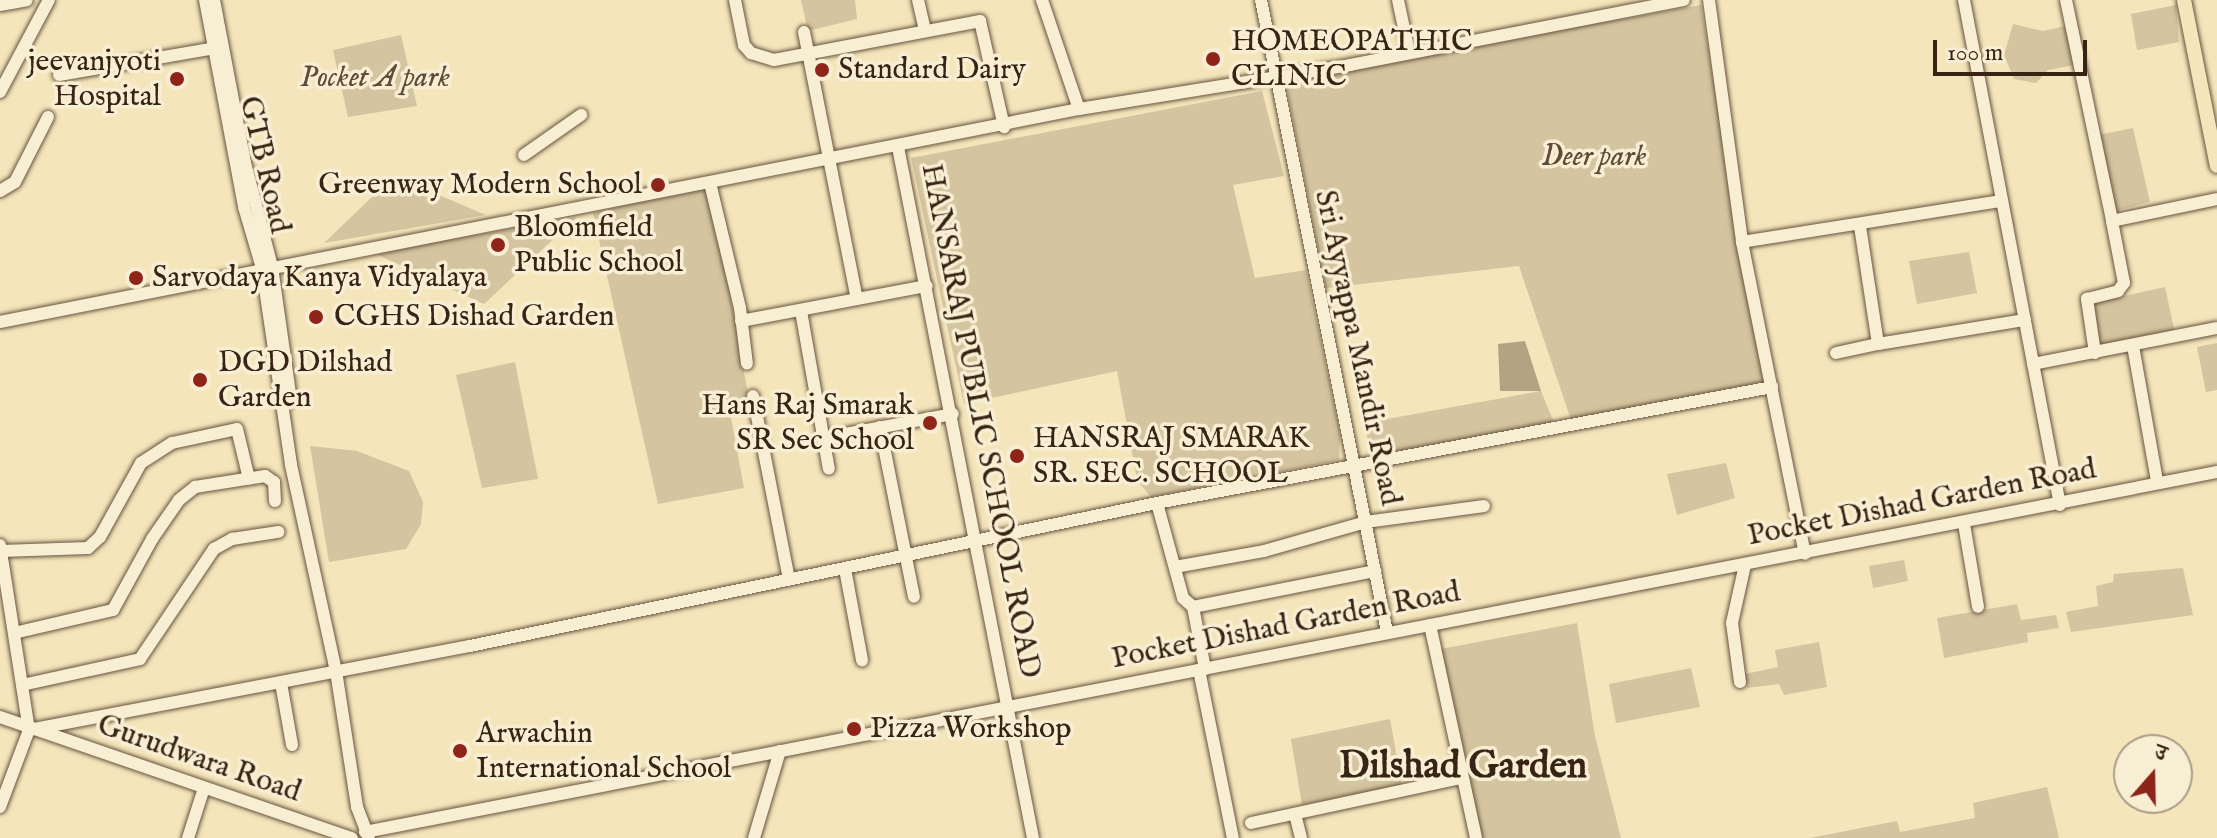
<!DOCTYPE html>
<html>
<head>
<meta charset="utf-8">
<style>
  body { margin:0 }
  #map { position:relative; width:2217px; height:838px; overflow:hidden; background:#f4e5bb; font-family:"IM FELL English","Noto Serif Devanagari",serif }
  div>[style] { position:absolute }
  [style*='--x'] { left:calc(var(--x)*1px); top:calc(var(--y)*1px); width:calc(var(--w)*1px); rotate:calc(var(--a)*1deg) }
  .green>* { inset:0; background:#d4c49f }
  .water>* { inset:0; background:#b4a382 }
  .roads { filter:drop-shadow(0 0 2px #67543e) drop-shadow(0 0 2px #67543e) }
  .minor>* { height:12px; margin:-6px; padding:0 6px; transform-origin:6px; border-radius:6px; background:#f8eed3 }
  .major>* { height:14px; margin:-7px; padding:0 7px; transform-origin:7px; border-radius:7px; background:#f4e5bb }
  .dots>* { width:22px; height:22px; translate:-50% -50%; box-sizing:border-box; border:4px solid #f8eed3; border-radius:50% }
  span { translate:-50% -50%; white-space:nowrap; text-align:center; line-height:1.15; -webkit-text-stroke:7px #f8eed3; paint-order:stroke }
  .poi-label { font-size:30px; color:#382414 }
  .left { translate:0 -50%; text-align:left }
  .right { translate:-100% -50%; text-align:right }
  .park-label { font-size:30px; color:#5f4c37; font-style:italic }
  .street-label { font-size:30px; color:#382414 }
  .district-label { font-size:38px; color:#382414; font-weight:700 }
  .north { position:absolute; left:2113px; top:734px; width:80px; height:80px; box-sizing:border-box; background:#f8eed3; border:2px solid #ab9d87; border-radius:50%; rotate:20deg; font-size:22px; font-weight:700; line-height:32px; text-align:center; color:#382414 }
  .north::after { content:''; display:block; margin:auto; width:28px; height:36px; background:#8f2418; clip-path:polygon(50% 0,100% 100%,50% 72%,0 100%) }
  .scale { position:absolute; left:1933px; top:40px; width:154px; height:36px; box-sizing:border-box; border:4px solid #382414; border-top:0; padding-left:10px; font-size:24px; line-height:28px; white-space:nowrap; color:#382414; -webkit-text-stroke:6px #f8eed3; paint-order:stroke }
</style>
</head>
<body>
<div id="map">
  <div class="green">
    <div style="clip-path:polygon(801px 0,855px 0,857px 19px,808px 31px)"></div>
    <div style="clip-path:polygon(1701px 5px,1765px 393px,1571px 420px,1519px 266px,1326px 288px,1285px 79px)"></div>
    <div style="clip-path:polygon(2176px 5px,2179px 42px,2137px 50px,2131px 14px)"></div>
    <div style="clip-path:polygon(2013px 24px,2043px 31px,2065px 26px,2074px 65px,2048px 70px,2036px 83px,2014px 79px,2004px 55px)"></div>
    <div style="clip-path:polygon(401px 35px,417px 106px,348px 117px,333px 50px)"></div>
    <div style="clip-path:polygon(1262px 91px,1284px 176px,1233px 185px,1255px 278px,1306px 270px,1340px 434px,1339px 460px,1151px 497px,1137px 480px,1117px 371px,964px 404px,911px 158px)"></div>
    <div style="clip-path:polygon(2133px 128px,2150px 202px,2108px 213px,2093px 136px)"></div>
    <div style="clip-path:polygon(394px 176px,486px 215px,324px 243px)"></div>
    <div style="clip-path:polygon(710px 183px,749px 399px,729px 407px,744px 488px,658px 504px,593px 213px)"></div>
    <div style="clip-path:polygon(577px 217px,484px 304px,374px 253px)"></div>
    <div style="clip-path:polygon(1969px 252px,1977px 293px,1917px 304px,1909px 261px)"></div>
    <div style="clip-path:polygon(2165px 287px,2176px 338px,2100px 354px,2083px 305px)"></div>
    <div style="clip-path:polygon(2217px 343px,2217px 390px,2206px 392px,2197px 347px)"></div>
    <div style="clip-path:polygon(515px 362px,538px 479px,482px 488px,456px 375px)"></div>
    <div style="clip-path:polygon(1541px 391px,1557px 430px,1372px 469px,1365px 423px)"></div>
    <div style="clip-path:polygon(310px 446px,357px 451px,409px 471px,423px 502px,421px 524px,406px 549px,329px 562px)"></div>
    <div style="clip-path:polygon(1726px 463px,1735px 498px,1677px 515px,1667px 474px)"></div>
    <div style="clip-path:polygon(1904px 560px,1908px 581px,1873px 588px,1869px 566px)"></div>
    <div style="clip-path:polygon(2183px 568px,2193px 615px,2071px 632px,2066px 612px,2098px 606px,2096px 586px,2113px 582px,2114px 574px)"></div>
    <div style="clip-path:polygon(2017px 604px,2021px 620px,2056px 615px,2059px 628px,2027px 633px,2028px 642px,1944px 658px,1937px 618px)"></div>
    <div style="clip-path:polygon(1577px 623px,1595px 736px,1621px 838px,1479px 838px,1441px 649px)"></div>
    <div style="clip-path:polygon(1819px 642px,1827px 687px,1784px 695px,1779px 684px,1747px 688px,1745px 674px,1778px 667px,1775px 650px)"></div>
    <div style="clip-path:polygon(1691px 668px,1700px 707px,1616px 723px,1609px 684px)"></div>
    <div style="clip-path:polygon(1390px 719px,1402px 785px,1302px 805px,1291px 739px)"></div>
    <div style="clip-path:polygon(2047px 787px,2059px 838px,1810px 838px,1897px 821px,1900px 832px,1975px 818px,1973px 803px)"></div>
  </div>
  <div class="water">
    <div style="clip-path:polygon(1525px 341px,1541px 391px,1500px 391px,1498px 344px)"></div>
  </div>
  <div class="roads">
    <div class="minor">
      <div style="--x:205;--y:0;--w:211;--a:79.3"></div>
      <div style="--x:244;--y:207;--w:64;--a:73.6"></div>
      <div style="--x:262;--y:268;--w:199;--a:81.6"></div>
      <div style="--x:291;--y:465;--w:211;--a:77.7"></div>
      <div style="--x:336;--y:671;--w:138;--a:81.2"></div>
      <div style="--x:357;--y:807;--w:33;--a:69"></div>
      <div style="--x:214;--y:0;--w:166;--a:79.2"></div>
      <div style="--x:245;--y:163;--w:107;--a:75.4"></div>
      <div style="--x:272;--y:267;--w:135;--a:81.9"></div>
      <div style="--x:735;--y:0;--w:46;--a:78.7"></div>
      <div style="--x:744;--y:45;--w:11;--a:49"></div>
      <div style="--x:751;--y:53;--w:24;--a:17"></div>
      <div style="--x:774;--y:60;--w:210;--a:-10.7"></div>
      <div style="--x:980;--y:21;--w:109;--a:77.2"></div>
      <div style="--x:918;--y:0;--w:31;--a:77"></div>
      <div style="--x:1042;--y:0;--w:115;--a:71.3"></div>
      <div style="--x:1261;--y:0;--w:644;--a:78.72"></div>
      <div style="--x:1398;--y:0;--w:53;--a:78.1"></div>
      <div style="--x:1709;--y:0;--w:244;--a:82.2"></div>
      <div style="--x:1742;--y:242;--w:318;--a:78.6"></div>
      <div style="--x:1964;--y:0;--w:514;--a:79.24"></div>
      <div style="--x:2066;--y:0;--w:226;--a:78.2"></div>
      <div style="--x:0;--y:5;--w:27;--a:-10"></div>
      <div style="--x:804;--y:32;--w:272;--a:78.8"></div>
      <div style="--x:59;--y:75;--w:164;--a:-9.8"></div>
      <div style="--x:0;--y:92;--w:104;--a:-62"></div>
      <div style="--x:898;--y:147;--w:704;--a:78.95"></div>
      <div style="--x:524;--y:155;--w:70;--a:-35.1"></div>
      <div style="--x:710;--y:183;--w:129;--a:76.5"></div>
      <div style="--x:740;--y:308;--w:56;--a:82.9"></div>
      <div style="--x:0;--y:191;--w:17;--a:-31"></div>
      <div style="--x:15;--y:182;--w:73;--a:-63.1"></div>
      <div style="--x:1742;--y:242;--w:263;--a:-9"></div>
      <div style="--x:801;--y:311;--w:160;--a:80"></div>
      <div style="--x:741;--y:321;--w:189;--a:-10.7"></div>
      <div style="--x:0;--y:322;--w:1100;--a:-11.17"></div>
      <div style="--x:1079;--y:109;--w:275;--a:-9.2"></div>
      <div style="--x:1350;--y:65;--w:340;--a:-11"></div>
      <div style="--x:1878;--y:344;--w:149;--a:-9.3"></div>
      <div style="--x:2133;--y:346;--w:137;--a:79.9"></div>
      <div style="--x:1836;--y:353;--w:43;--a:-12.1"></div>
      <div style="--x:1878;--y:344;--w:119;--a:-98.7"></div>
      <div style="--x:2095;--y:353;--w:55;--a:-98.4"></div>
      <div style="--x:2087;--y:299;--w:32;--a:-14"></div>
      <div style="--x:2118;--y:291;--w:10;--a:-53"></div>
      <div style="--x:2124;--y:283;--w:63;--a:-101"></div>
      <div style="--x:2112;--y:221;--w:107;--a:-11.8"></div>
      <div style="--x:2033;--y:364;--w:187;--a:-11.1"></div>
      <div style="--x:753;--y:396;--w:187;--a:78.9"></div>
      <div style="--x:880;--y:427;--w:173;--a:78.7"></div>
      <div style="--x:823;--y:438;--w:132;--a:-10.5"></div>
      <div style="--x:1157;--y:503;--w:98;--a:74.7"></div>
      <div style="--x:1183;--y:598;--w:13;--a:42"></div>
      <div style="--x:1193;--y:607;--w:186;--a:-11.2"></div>
      <div style="--x:1964;--y:524;--w:84;--a:80.4"></div>
      <div style="--x:0;--y:545;--w:187;--a:81.1"></div>
      <div style="--x:1;--y:551;--w:87;--a:-2"></div>
      <div style="--x:88;--y:548;--w:16;--a:-43"></div>
      <div style="--x:100;--y:537;--w:85;--a:-61"></div>
      <div style="--x:141;--y:463;--w:37;--a:-33"></div>
      <div style="--x:172;--y:443;--w:66;--a:-12.2"></div>
      <div style="--x:237;--y:429;--w:51;--a:76.5"></div>
      <div style="--x:1175;--y:567;--w:90;--a:-10.2"></div>
      <div style="--x:1264;--y:551;--w:106;--a:-15.9"></div>
      <div style="--x:1366;--y:522;--w:119;--a:-7.7"></div>
      <div style="--x:845;--y:569;--w:93;--a:79.4"></div>
      <div style="--x:1193;--y:607;--w:63;--a:79"></div>
      <div style="--x:1430;--y:625;--w:218;--a:77.8"></div>
      <div style="--x:14;--y:633;--w:102;--a:-13.1"></div>
      <div style="--x:113;--y:610;--w:81;--a:-61.2"></div>
      <div style="--x:152;--y:539;--w:47;--a:-55.3"></div>
      <div style="--x:179;--y:500;--w:21;--a:-39"></div>
      <div style="--x:195;--y:487;--w:71;--a:-8.9"></div>
      <div style="--x:265;--y:476;--w:11;--a:34"></div>
      <div style="--x:274;--y:482;--w:19;--a:87"></div>
      <div style="--x:1199;--y:670;--w:171;--a:78.6"></div>
      <div style="--x:1740;--y:682;--w:60;--a:-97.7"></div>
      <div style="--x:1732;--y:623;--w:59;--a:-77.4"></div>
      <div style="--x:281;--y:683;--w:63;--a:79.9"></div>
      <div style="--x:22;--y:685;--w:121;--a:-12.4"></div>
      <div style="--x:140;--y:659;--w:133;--a:-56.1"></div>
      <div style="--x:214;--y:549;--w:21;--a:-29"></div>
      <div style="--x:232;--y:539;--w:47;--a:-8.7"></div>
      <div style="--x:0;--y:717;--w:372;--a:19"></div>
      <div style="--x:0;--y:807;--w:82;--a:-69.4"></div>
      <div style="--x:29;--y:730;--w:449;--a:-10.8"></div>
      <div style="--x:470;--y:646;--w:702;--a:-11.76"></div>
      <div style="--x:1157;--y:503;--w:626;--a:-10.68"></div>
      <div style="--x:1295;--y:814;--w:25;--a:76"></div>
      <div style="--x:1251;--y:823;--w:215;--a:-12.1"></div>
      <div style="--x:365;--y:832;--w:1887;--a:-11"></div>
      <div style="--x:188;--y:838;--w:52;--a:-72.3"></div>
      <div style="--x:754;--y:838;--w:91;--a:-73.4"></div>
    </div>
    <div class="major">
      <div style="--x:2184;--y:0;--w:169;--a:78.8"></div>
    </div>
  </div>
  <div class="dots">
    <div style="left:1213px;top:59px;background:#8f2418"></div>
    <div style="left:822px;top:70px;background:#8f2418"></div>
    <div style="left:177px;top:79px;background:#8f2418"></div>
    <div style="left:658px;top:185px;background:#8f2418"></div>
    <div style="left:498px;top:245px;background:#8f2418"></div>
    <div style="left:136px;top:278px;background:#8f2418"></div>
    <div style="left:316px;top:317px;background:#8f2418"></div>
    <div style="left:200px;top:380px;background:#8f2418"></div>
    <div style="left:930px;top:423px;background:#8f2418"></div>
    <div style="left:1017px;top:456px;background:#8f2418"></div>
    <div style="left:854px;top:729px;background:#8f2418"></div>
    <div style="left:460px;top:751px;background:#8f2418"></div>
  </div>
  <div class="poi-label">
    <span class="left" style="left:1231px;top:59px">HOMEOPATHIC<br>CLINIC</span>
    <span class="right" style="left:161px;top:79px">jeevanjyoti<br>Hospital</span>
    <span class="left" style="left:838px;top:70px">Standard Dairy</span>
    <span class="right" style="left:642px;top:185px">Greenway Modern School</span>
    <span class="left" style="left:514px;top:245px">Bloomfield<br>Public School</span>
    <span class="left" style="left:152px;top:278px">Sarvodaya Kanya Vidyalaya</span>
    <span class="left" style="left:334px;top:317px">CGHS Dishad Garden</span>
    <span class="left" style="left:218px;top:380px">DGD Dilshad<br>Garden</span>
    <span class="right" style="left:914px;top:423px">Hans Raj Smarak<br>SR Sec School</span>
    <span class="left" style="left:1033px;top:456px">HANSRAJ SMARAK<br>SR. SEC. SCHOOL</span>
    <span class="left" style="left:870px;top:729px">Pizza Workshop</span>
    <span class="left" style="left:476px;top:751px">Arwachin<br>International School</span>
  </div>
  <div class="park-label">
    <span style="left:375px;top:78px">Pocket A park</span>
    <span style="left:1594px;top:157px">Deer park</span>
  </div>
  <div class="street-label">
    <span style="left:264px;top:165px;rotate:77deg">GTB Road</span>
    <span style="left:1357px;top:348px;rotate:78deg">Sri Ayyappa Mandir Road</span>
    <span style="left:980px;top:421px;rotate:79deg">HANSARAJ PUBLIC SCHOOL ROAD</span>
    <span style="left:1922px;top:503px;rotate:-11deg">Pocket Dishad Garden Road</span>
    <span style="left:1286px;top:626px;rotate:-11deg">Pocket Dishad Garden Road</span>
    <span style="left:199px;top:759px;rotate:19deg">Gurudwara Road</span>
  </div>
  <div class="district-label">
    <span style="left:1463px;top:768px">Dilshad Garden</span>
  </div>
  <div class="north">उ</div>
  <div class="scale">100 m</div>
</div>
</body>
</html>
